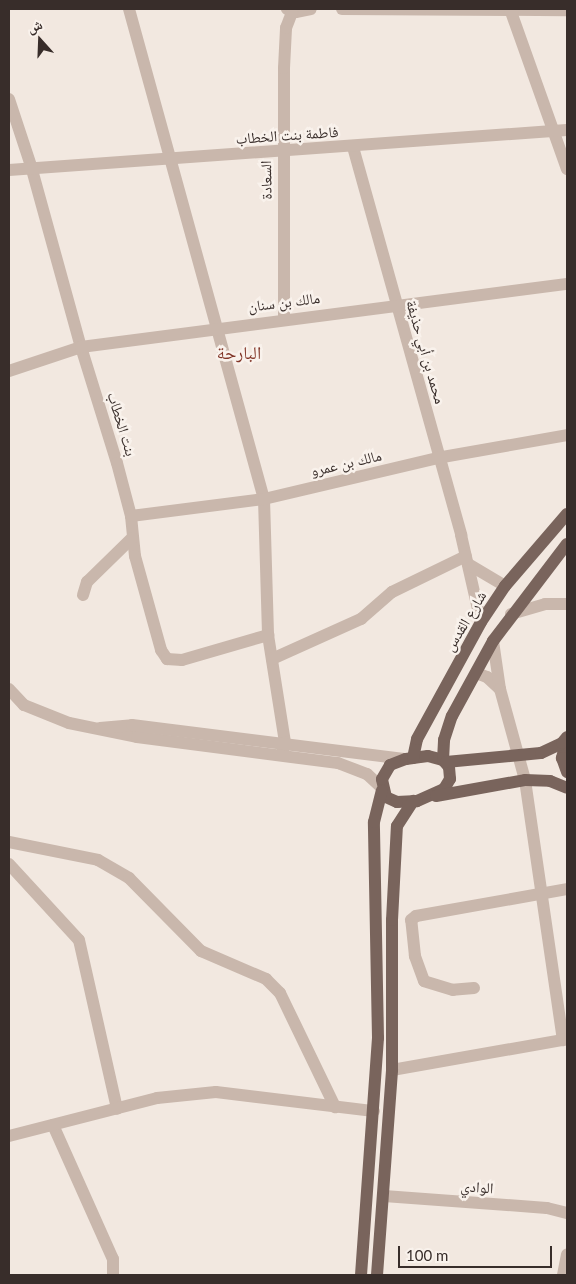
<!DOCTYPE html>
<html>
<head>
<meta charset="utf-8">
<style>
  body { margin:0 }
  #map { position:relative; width:576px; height:1284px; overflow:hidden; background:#f2e8e0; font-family:Lato,"Noto Naskh Arabic",sans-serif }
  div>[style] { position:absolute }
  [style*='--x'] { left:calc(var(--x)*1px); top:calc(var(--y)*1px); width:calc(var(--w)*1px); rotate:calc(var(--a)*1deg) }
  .minor>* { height:12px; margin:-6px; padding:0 6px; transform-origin:6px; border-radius:6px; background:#c9b7ac }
  .major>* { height:12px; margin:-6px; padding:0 6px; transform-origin:6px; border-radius:6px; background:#79645c }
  span { translate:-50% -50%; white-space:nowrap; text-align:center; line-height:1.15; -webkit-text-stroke:5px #f9f2ec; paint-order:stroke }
  .street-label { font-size:15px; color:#382d2a }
  .quarter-label { font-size:18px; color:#823628 }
  .frame { position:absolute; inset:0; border:10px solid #382d2a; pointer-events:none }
  .north { position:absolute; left:15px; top:15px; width:50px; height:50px; -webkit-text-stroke:4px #f9f2ec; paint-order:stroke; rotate:340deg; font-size:14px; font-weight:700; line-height:20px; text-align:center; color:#382d2a }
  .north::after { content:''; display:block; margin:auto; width:18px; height:22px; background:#382d2a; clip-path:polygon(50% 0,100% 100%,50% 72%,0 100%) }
  .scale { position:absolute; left:398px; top:1246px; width:154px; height:22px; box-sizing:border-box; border:2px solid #382d2a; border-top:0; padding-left:6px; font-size:15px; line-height:18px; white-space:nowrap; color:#382d2a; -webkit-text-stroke:4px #f9f2ec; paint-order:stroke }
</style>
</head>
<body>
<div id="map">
  <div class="minor">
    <div style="--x:129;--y:9;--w:508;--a:74.6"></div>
    <div style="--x:264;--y:499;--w:136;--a:88.3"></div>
    <div style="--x:268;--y:635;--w:108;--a:81"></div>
    <div style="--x:285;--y:742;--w:13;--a:103"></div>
    <div style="--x:287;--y:9;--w:9;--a:18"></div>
    <div style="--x:296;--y:12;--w:15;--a:-11"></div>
    <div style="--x:342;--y:9;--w:225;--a:0.3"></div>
    <div style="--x:510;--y:9;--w:170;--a:70.4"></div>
    <div style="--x:9;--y:99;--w:71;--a:71.8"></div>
    <div style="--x:31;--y:166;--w:188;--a:74.6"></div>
    <div style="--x:81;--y:347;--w:121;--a:72.8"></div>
    <div style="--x:117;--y:463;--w:55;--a:75.2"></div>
    <div style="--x:131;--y:516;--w:40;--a:84.3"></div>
    <div style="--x:135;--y:556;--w:98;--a:74.5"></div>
    <div style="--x:161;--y:650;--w:11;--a:56"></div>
    <div style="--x:167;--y:659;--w:15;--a:4"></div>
    <div style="--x:182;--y:660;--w:90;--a:-16.2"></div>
    <div style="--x:353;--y:147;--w:403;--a:74.4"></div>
    <div style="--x:461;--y:535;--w:89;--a:77.1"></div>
    <div style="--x:9;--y:170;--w:559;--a:-4.1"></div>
    <div style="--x:284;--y:318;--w:250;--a:-90"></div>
    <div style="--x:284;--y:68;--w:40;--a:-87.1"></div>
    <div style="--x:286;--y:28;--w:17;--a:-69"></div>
    <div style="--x:9;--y:371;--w:76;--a:-18.4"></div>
    <div style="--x:81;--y:347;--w:490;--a:-7.4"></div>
    <div style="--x:131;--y:516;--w:134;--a:-7.3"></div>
    <div style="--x:264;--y:499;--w:178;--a:-13.3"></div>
    <div style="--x:437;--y:458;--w:132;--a:-10"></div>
    <div style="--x:468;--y:564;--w:43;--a:30.7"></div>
    <div style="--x:83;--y:595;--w:14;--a:-73"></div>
    <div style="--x:87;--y:582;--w:63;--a:-44.4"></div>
    <div style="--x:511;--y:614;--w:35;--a:-16"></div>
    <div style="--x:545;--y:604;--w:22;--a:0"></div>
    <div style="--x:272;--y:659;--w:98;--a:-24.2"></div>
    <div style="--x:361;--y:619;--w:41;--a:-41.1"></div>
    <div style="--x:392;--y:592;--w:82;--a:-25.9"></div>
    <div style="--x:476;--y:673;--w:12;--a:20"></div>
    <div style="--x:487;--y:677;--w:18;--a:43"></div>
    <div style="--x:500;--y:689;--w:49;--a:-98.3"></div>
    <div style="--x:9;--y:689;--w:22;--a:47"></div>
    <div style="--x:24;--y:705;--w:48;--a:21.8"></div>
    <div style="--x:69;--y:723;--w:69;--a:11.6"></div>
    <div style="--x:137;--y:737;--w:203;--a:7.4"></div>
    <div style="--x:338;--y:763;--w:31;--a:21"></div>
    <div style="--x:367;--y:774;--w:21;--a:43"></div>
    <div style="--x:500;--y:689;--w:94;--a:74.6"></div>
    <div style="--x:525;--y:780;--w:263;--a:81.7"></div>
    <div style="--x:100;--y:728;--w:32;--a:-5"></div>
    <div style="--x:132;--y:725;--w:276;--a:7.1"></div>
    <div style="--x:9;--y:842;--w:91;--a:11.4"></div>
    <div style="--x:98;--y:860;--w:36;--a:30"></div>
    <div style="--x:129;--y:878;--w:103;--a:45.4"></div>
    <div style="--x:201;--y:951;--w:71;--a:23.3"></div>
    <div style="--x:266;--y:979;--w:20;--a:45"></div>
    <div style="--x:280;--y:993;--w:127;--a:64.2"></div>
    <div style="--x:9;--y:864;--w:103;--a:47.4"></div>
    <div style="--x:79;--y:940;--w:173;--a:77.3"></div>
    <div style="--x:474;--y:988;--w:21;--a:175"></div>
    <div style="--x:453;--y:990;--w:30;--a:-163"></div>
    <div style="--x:424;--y:981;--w:27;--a:-110"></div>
    <div style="--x:415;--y:956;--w:36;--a:-96"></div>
    <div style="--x:411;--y:920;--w:6;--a:-39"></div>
    <div style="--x:416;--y:916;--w:153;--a:-10.1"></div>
    <div style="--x:392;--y:1070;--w:178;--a:-10"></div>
    <div style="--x:53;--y:1125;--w:147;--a:65.9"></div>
    <div style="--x:113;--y:1259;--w:16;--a:90"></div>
    <div style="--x:9;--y:1136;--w:153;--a:-14.4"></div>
    <div style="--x:157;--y:1098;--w:59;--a:-5.8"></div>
    <div style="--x:216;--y:1092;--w:159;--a:6.9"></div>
    <div style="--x:384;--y:1196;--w:163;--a:4.2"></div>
    <div style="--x:547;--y:1208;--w:21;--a:14"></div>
    <div style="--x:563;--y:1275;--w:21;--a:-79"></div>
  </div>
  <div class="major">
    <div style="--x:567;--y:739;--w:20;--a:105"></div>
    <div style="--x:562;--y:758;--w:15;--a:70"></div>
    <div style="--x:428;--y:756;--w:16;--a:15"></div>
    <div style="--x:443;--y:760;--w:9;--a:49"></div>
    <div style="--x:449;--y:767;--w:12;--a:85"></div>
    <div style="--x:450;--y:779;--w:12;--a:121"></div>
    <div style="--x:444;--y:789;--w:30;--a:156"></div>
    <div style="--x:417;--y:801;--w:20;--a:177"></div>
    <div style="--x:397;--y:802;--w:12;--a:-156"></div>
    <div style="--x:386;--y:797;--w:18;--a:-103"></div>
    <div style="--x:382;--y:779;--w:16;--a:-60"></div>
    <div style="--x:390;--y:765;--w:17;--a:-21"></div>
    <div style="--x:406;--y:759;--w:22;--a:-8"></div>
    <div style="--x:413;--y:758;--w:19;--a:-78"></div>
    <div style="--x:417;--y:739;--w:133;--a:-61.3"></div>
    <div style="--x:481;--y:622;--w:43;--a:-56.3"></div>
    <div style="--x:505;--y:586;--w:95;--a:-49.3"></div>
    <div style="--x:443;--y:760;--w:20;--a:-87"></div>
    <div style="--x:444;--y:740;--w:25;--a:-72"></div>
    <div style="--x:452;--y:716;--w:85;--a:-61.3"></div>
    <div style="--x:493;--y:641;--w:122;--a:-52.7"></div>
    <div style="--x:446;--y:762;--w:95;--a:-5.4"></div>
    <div style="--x:541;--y:753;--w:23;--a:-25"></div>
    <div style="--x:562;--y:743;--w:8;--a:-50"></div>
    <div style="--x:436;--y:796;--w:90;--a:-10.2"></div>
    <div style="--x:525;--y:780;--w:25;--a:2"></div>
    <div style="--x:550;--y:781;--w:18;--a:22"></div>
    <div style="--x:361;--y:1275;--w:238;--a:-85.9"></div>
    <div style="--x:378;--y:1038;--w:216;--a:-91.1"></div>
    <div style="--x:374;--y:822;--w:32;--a:-76"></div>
    <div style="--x:377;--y:1275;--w:206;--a:-85.8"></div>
    <div style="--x:392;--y:1070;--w:150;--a:-90"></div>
    <div style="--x:392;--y:920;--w:94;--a:-87"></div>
    <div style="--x:397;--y:826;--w:30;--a:-57"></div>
  </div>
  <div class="street-label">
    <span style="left:287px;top:135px;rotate:-4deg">فاطمة بنت الخطاب</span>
    <span style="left:266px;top:180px;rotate:-91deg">السعادة</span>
    <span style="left:284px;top:302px;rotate:-7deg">مالك بن سنان</span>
    <span style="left:426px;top:352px;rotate:74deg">محمد بن أبي حذيفة</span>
    <span style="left:122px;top:424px;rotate:73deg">بنت الخطاب</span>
    <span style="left:346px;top:463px;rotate:-13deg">مالك بن عمرو</span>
    <span style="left:465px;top:621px;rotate:-59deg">شارع القدس</span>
    <span style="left:477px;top:1187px;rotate:4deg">الوادي</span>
  </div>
  <div class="quarter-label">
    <span style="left:239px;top:352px">البارحة</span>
  </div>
  <div class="frame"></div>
  <div class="north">ش</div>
  <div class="scale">100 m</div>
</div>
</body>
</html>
